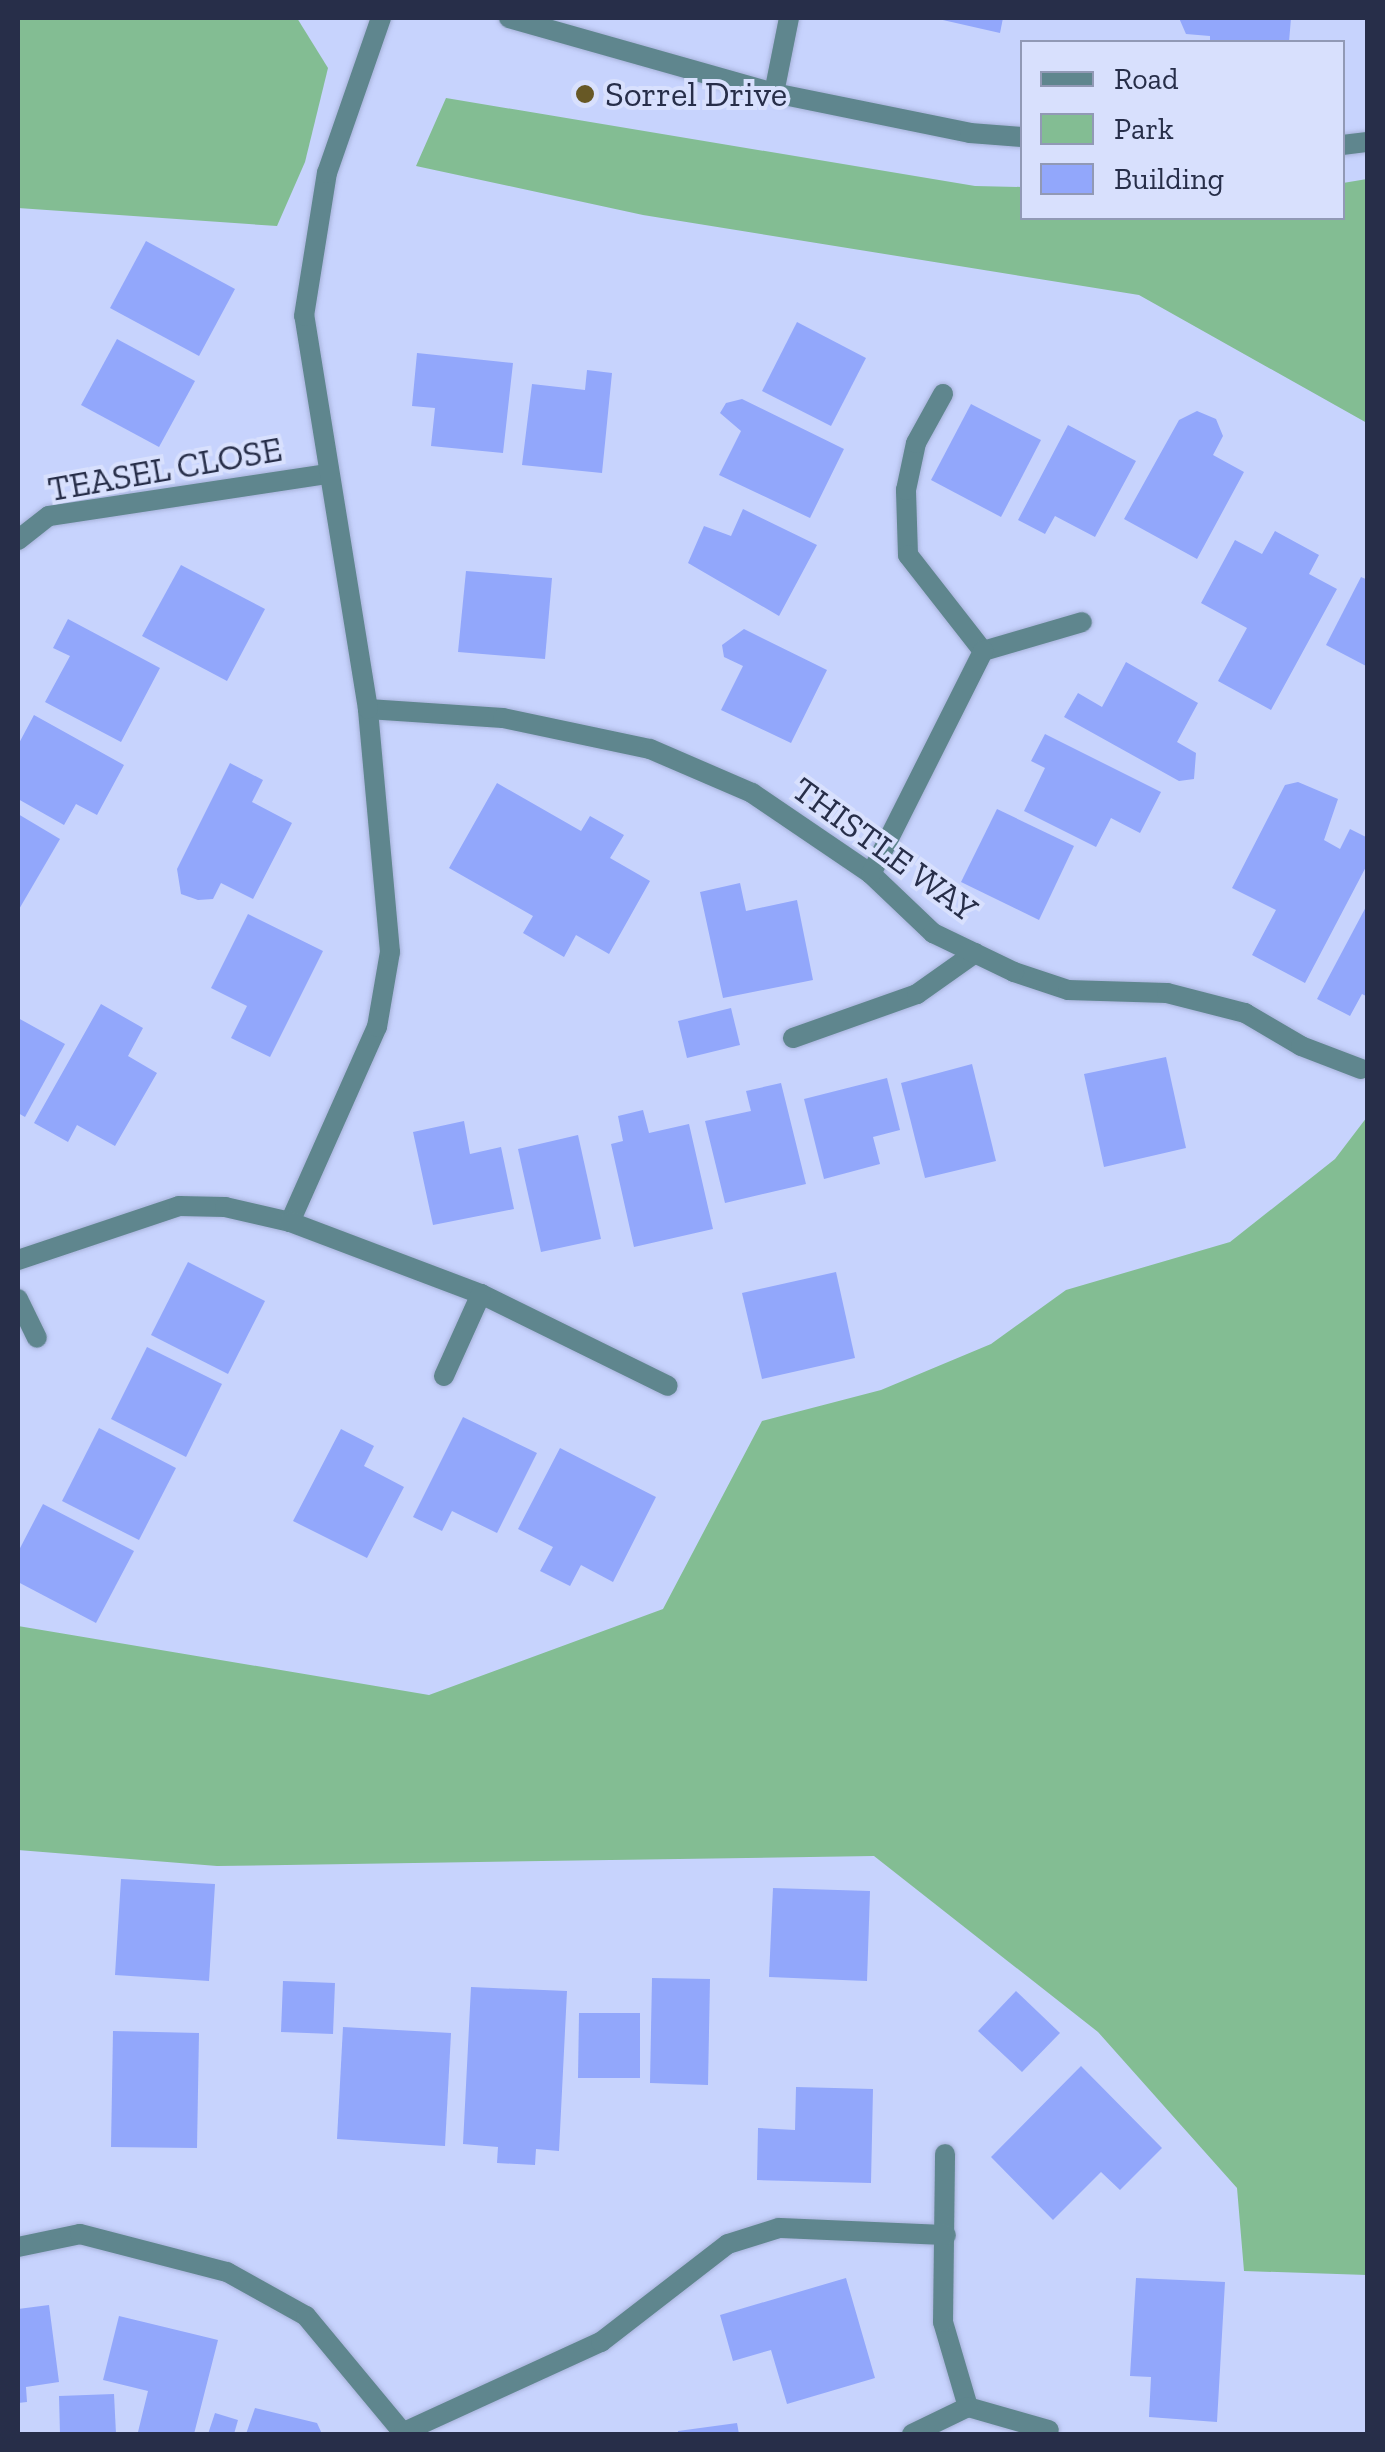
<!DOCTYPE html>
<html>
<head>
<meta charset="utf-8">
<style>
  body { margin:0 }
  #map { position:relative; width:1385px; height:2452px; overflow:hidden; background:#c7d3fd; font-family:"Zilla Slab",serif }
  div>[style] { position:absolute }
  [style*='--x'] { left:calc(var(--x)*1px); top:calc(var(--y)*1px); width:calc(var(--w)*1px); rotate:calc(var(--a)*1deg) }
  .green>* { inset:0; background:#83bd93 }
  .building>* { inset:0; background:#92a7fb }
  .roads { filter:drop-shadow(0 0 2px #a7b2d9) drop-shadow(0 0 2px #a7b2d9) }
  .service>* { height:20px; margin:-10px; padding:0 10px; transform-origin:10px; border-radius:10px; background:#5f868e }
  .minor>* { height:20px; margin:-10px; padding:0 10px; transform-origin:10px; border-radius:10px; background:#5f868e }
  .dots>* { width:28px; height:28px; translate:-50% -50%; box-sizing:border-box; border:5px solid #d8e0fd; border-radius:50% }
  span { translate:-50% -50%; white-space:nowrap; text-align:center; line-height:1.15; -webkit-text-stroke:8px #d8e0fd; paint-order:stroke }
  .poi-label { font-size:35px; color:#272e49 }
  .left { translate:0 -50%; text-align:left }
  .street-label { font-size:35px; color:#272e49 }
  .frame { position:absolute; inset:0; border:20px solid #272e49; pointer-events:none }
  .legend { position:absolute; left:1020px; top:40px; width:325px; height:180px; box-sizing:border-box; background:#d8e0fd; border:2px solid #9199b5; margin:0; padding:12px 18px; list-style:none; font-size:30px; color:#272e49 }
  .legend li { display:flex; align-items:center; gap:20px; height:50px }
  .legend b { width:50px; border:2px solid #9199b5 }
</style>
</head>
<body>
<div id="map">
  <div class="green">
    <div style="clip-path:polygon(18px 18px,297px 18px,328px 68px,305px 162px,277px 226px,18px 208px)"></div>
    <div style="clip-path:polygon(446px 98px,975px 186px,1022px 187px,1022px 218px,1342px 218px,1343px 183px,1367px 179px,1367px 423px,1139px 295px,643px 215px,416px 166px)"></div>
    <div style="clip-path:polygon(1367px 1117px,1367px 2275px,1244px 2271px,1237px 2188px,1098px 2032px,874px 1856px,217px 1866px,18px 1850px,18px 1626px,429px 1695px,663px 1609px,762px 1421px,881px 1390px,991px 1344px,1066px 1290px,1230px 1242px,1335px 1159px)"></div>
  </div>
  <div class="building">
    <div style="clip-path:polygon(934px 18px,1003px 18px,1000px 33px)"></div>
    <div style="clip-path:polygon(1179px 18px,1291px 18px,1289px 42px,1210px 42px,1210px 36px,1186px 34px)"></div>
    <div style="clip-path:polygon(146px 241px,235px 289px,199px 356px,110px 308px)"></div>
    <div style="clip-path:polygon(797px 322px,866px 358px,831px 426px,762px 391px)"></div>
    <div style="clip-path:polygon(117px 339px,195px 381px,159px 447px,81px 405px)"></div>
    <div style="clip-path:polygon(417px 353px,513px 363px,503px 453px,431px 446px,435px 408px,412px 406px)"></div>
    <div style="clip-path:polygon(587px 370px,612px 373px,602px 473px,522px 465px,532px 384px,585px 390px)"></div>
    <div style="clip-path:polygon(742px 399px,844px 449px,810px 518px,719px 475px,741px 431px,720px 413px,726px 403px)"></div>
    <div style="clip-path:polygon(971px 404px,1041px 440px,1001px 517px,931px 480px)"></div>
    <div style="clip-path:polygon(1197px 411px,1216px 419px,1223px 436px,1213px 455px,1244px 472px,1197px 559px,1124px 519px,1179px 420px)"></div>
    <div style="clip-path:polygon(1068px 425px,1136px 461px,1095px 537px,1055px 516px,1045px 534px,1018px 520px)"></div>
    <div style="clip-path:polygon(743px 509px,817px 545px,779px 616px,688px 563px,704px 526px,731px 536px)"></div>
    <div style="clip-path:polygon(1275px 531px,1319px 555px,1309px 574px,1337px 589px,1271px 710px,1218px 681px,1247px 628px,1201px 603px,1235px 540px,1262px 554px)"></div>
    <div style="clip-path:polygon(181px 565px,265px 609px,227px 681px,142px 636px)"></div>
    <div style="clip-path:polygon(466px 571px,552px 578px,545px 659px,458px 652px)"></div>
    <div style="clip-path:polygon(1361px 577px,1368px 580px,1368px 667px,1326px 645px)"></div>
    <div style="clip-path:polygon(68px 619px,160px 668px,121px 742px,45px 702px,70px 656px,53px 648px)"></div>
    <div style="clip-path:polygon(744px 629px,827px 670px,791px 743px,721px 710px,743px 666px,724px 657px,722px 645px)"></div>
    <div style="clip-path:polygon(1126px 662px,1198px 703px,1177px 742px,1196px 753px,1194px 779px,1179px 781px,1064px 717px,1078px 693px,1102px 707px)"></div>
    <div style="clip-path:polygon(34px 715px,124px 765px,97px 815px,76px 804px,64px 825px,18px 799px,18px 745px)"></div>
    <div style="clip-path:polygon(1045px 734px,1161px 792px,1140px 833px,1111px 818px,1096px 847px,1024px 811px,1045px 768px,1031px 761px)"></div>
    <div style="clip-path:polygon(230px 763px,263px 780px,252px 802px,292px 823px,253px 899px,221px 883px,213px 899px,198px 900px,181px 894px,177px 869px)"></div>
    <div style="clip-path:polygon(1298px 782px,1338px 799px,1324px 840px,1340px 849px,1350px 829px,1368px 838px,1368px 863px,1305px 983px,1252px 955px,1276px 910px,1232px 888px,1285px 785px)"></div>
    <div style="clip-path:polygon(497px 783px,581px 831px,590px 816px,624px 835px,610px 858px,650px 881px,609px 954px,576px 935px,564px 957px,523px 933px,533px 916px,449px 868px)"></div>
    <div style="clip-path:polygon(997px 809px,1074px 846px,1039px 920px,961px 882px)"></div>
    <div style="clip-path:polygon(18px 814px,60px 839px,18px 911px)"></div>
    <div style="clip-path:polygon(740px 883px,746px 911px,797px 900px,813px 980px,723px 998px,700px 892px)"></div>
    <div style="clip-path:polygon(1368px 903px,1368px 997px,1362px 994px,1350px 1016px,1317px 999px)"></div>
    <div style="clip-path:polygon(248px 914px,323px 951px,270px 1057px,231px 1038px,247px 1006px,211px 988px)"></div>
    <div style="clip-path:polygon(101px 1004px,143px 1028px,128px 1056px,157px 1073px,115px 1146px,77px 1125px,68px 1142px,34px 1123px)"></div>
    <div style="clip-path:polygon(731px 1008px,740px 1045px,687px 1058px,678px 1021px)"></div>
    <div style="clip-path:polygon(18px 1018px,65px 1044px,25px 1117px,18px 1113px)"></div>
    <div style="clip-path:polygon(1166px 1057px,1186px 1148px,1104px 1167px,1084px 1074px)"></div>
    <div style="clip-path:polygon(972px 1064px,996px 1161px,925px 1178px,901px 1083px)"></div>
    <div style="clip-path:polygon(887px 1078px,900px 1130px,873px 1137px,880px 1164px,824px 1179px,804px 1099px)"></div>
    <div style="clip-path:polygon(781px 1083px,806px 1184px,725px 1203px,705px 1121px,751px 1111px,746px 1091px)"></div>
    <div style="clip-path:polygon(643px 1110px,649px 1133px,689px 1124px,713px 1229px,634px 1247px,611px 1144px,623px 1141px,618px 1116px)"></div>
    <div style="clip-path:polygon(464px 1121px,470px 1154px,501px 1147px,514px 1209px,433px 1225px,413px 1132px)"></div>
    <div style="clip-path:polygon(578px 1135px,601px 1239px,541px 1252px,518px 1149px)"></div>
    <div style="clip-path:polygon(188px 1262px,265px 1301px,228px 1374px,151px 1335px)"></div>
    <div style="clip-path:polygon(836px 1272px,855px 1358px,762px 1379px,742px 1293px)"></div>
    <div style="clip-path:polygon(147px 1347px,222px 1384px,186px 1457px,111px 1419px)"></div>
    <div style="clip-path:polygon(463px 1417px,537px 1453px,497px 1533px,452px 1511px,442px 1531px,413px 1517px)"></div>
    <div style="clip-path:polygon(99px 1428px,176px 1468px,139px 1540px,62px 1501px)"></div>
    <div style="clip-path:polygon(341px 1429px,374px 1446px,364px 1466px,404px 1487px,367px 1558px,293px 1521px)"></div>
    <div style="clip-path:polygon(560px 1448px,656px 1497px,613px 1582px,581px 1565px,570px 1586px,540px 1571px,553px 1547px,518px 1529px)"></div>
    <div style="clip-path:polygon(43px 1504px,134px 1551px,96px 1623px,18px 1582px,18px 1552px)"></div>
    <div style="clip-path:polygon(121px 1879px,215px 1884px,209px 1981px,115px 1975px)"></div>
    <div style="clip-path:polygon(773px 1888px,870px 1891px,867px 1981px,769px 1977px)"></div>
    <div style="clip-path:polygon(652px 1978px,710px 1979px,708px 2085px,650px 2083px)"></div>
    <div style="clip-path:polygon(283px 1981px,335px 1983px,333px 2034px,281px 2032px)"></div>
    <div style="clip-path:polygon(471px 1987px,567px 1991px,559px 2151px,536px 2149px,535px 2165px,497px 2163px,498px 2147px,463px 2144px)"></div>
    <div style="clip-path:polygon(1016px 1991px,1060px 2033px,1022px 2072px,978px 2031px)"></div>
    <div style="clip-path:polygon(579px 2013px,640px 2013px,640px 2078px,578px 2078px)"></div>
    <div style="clip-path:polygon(343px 2027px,451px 2033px,445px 2146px,337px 2139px)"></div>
    <div style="clip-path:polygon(113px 2031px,199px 2033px,197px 2148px,111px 2147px)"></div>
    <div style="clip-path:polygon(1081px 2066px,1162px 2148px,1120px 2190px,1101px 2172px,1053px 2220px,991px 2157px)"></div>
    <div style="clip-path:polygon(796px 2087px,873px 2089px,871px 2183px,757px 2180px,758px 2128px,795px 2130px)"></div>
    <div style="clip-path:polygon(846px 2278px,875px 2378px,787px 2404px,771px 2350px,733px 2361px,720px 2315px)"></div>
    <div style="clip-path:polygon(1136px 2278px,1225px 2282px,1217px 2422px,1149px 2417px,1151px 2377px,1130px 2376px)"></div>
    <div style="clip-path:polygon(49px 2305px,59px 2382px,26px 2387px,27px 2402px,18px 2403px,18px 2309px)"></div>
    <div style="clip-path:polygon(119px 2316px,218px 2340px,194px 2434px,138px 2432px,148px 2391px,103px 2380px)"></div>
    <div style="clip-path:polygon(114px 2394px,116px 2434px,60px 2434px,59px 2396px)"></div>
    <div style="clip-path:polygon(255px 2408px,317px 2423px,322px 2434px,246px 2434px)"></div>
    <div style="clip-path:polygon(215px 2413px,238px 2420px,234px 2434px,208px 2434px)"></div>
    <div style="clip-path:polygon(737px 2423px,739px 2434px,678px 2434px,678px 2431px)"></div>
  </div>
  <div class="roads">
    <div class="service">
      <div style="--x:908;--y:555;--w:65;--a:-91.8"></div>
      <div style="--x:906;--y:490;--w:48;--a:-78"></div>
      <div style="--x:916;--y:443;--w:56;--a:-61.1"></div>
      <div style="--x:1014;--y:972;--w:57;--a:18.4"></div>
      <div style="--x:1068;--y:990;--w:99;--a:1.7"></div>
      <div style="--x:1167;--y:993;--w:81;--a:14.4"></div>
      <div style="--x:1245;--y:1013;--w:65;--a:30.5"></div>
      <div style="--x:1301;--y:1046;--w:64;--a:21"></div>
      <div style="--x:793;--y:1038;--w:132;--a:-19.5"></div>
      <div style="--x:917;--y:994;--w:71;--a:-35.3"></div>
      <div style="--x:943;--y:2322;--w:89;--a:73.6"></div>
      <div style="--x:968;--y:2407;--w:84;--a:15.9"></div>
      <div style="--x:912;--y:2434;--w:62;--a:-25.7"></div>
    </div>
    <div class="minor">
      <div style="--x:509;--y:18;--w:275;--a:15.8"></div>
      <div style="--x:774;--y:93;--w:200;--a:11.5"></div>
      <div style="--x:970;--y:133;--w:52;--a:4.4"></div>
      <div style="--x:774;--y:93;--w:76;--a:-78.7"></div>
      <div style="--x:1342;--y:145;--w:26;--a:-7"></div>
      <div style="--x:18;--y:540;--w:39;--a:-38"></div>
      <div style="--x:49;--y:516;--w:282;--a:-8.6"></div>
      <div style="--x:908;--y:555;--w:122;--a:52"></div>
      <div style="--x:983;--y:651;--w:103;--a:-16.3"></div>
      <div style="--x:368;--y:709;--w:135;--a:3.8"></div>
      <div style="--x:503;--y:718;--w:150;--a:11.9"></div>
      <div style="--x:650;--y:749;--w:111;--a:23.3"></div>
      <div style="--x:752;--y:793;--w:144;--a:34.2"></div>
      <div style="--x:871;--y:874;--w:86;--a:43.6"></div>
      <div style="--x:933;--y:933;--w:90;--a:25.7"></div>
      <div style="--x:871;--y:874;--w:250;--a:-63.3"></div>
      <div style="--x:290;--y:1222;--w:214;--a:-66"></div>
      <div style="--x:377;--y:1027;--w:76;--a:-80.2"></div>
      <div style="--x:390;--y:952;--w:244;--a:-95.2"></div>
      <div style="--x:368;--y:709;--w:398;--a:-99.2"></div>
      <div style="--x:304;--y:316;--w:145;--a:-80.9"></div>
      <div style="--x:327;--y:173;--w:164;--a:-70.8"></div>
      <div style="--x:18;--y:1260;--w:170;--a:-18.5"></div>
      <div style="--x:179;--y:1206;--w:46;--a:1.2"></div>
      <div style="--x:225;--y:1207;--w:67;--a:13"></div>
      <div style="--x:290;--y:1222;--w:204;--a:20.7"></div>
      <div style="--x:481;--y:1294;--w:208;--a:26.2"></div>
      <div style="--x:18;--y:1299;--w:43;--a:64"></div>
      <div style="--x:444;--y:1376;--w:90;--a:-65.7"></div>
      <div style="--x:18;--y:2247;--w:63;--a:-11.8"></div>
      <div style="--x:80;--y:2234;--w:152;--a:14.5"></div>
      <div style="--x:227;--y:2272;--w:90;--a:29.1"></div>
      <div style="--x:306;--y:2316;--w:153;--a:50.3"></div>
      <div style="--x:943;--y:2322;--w:168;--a:-89.3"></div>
      <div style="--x:404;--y:2432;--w:217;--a:-24.6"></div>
      <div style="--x:601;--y:2342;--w:160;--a:-37.7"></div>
      <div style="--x:728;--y:2244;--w:53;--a:-17.4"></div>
      <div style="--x:779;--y:2228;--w:167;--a:2.4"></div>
    </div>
  </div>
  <div class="dots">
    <div style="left:585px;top:94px;background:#675825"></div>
  </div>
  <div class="poi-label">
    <span class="left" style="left:605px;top:94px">Sorrel Drive</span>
  </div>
  <div class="street-label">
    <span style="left:165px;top:469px;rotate:-10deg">TEASEL CLOSE</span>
    <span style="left:885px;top:849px;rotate:36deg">THISTLE WAY</span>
  </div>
  <div class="frame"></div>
  <ul class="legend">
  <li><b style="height:12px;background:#5f868e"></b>Road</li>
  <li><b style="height:28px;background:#83bd93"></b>Park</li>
  <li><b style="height:28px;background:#92a7fb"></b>Building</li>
  </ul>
</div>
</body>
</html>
